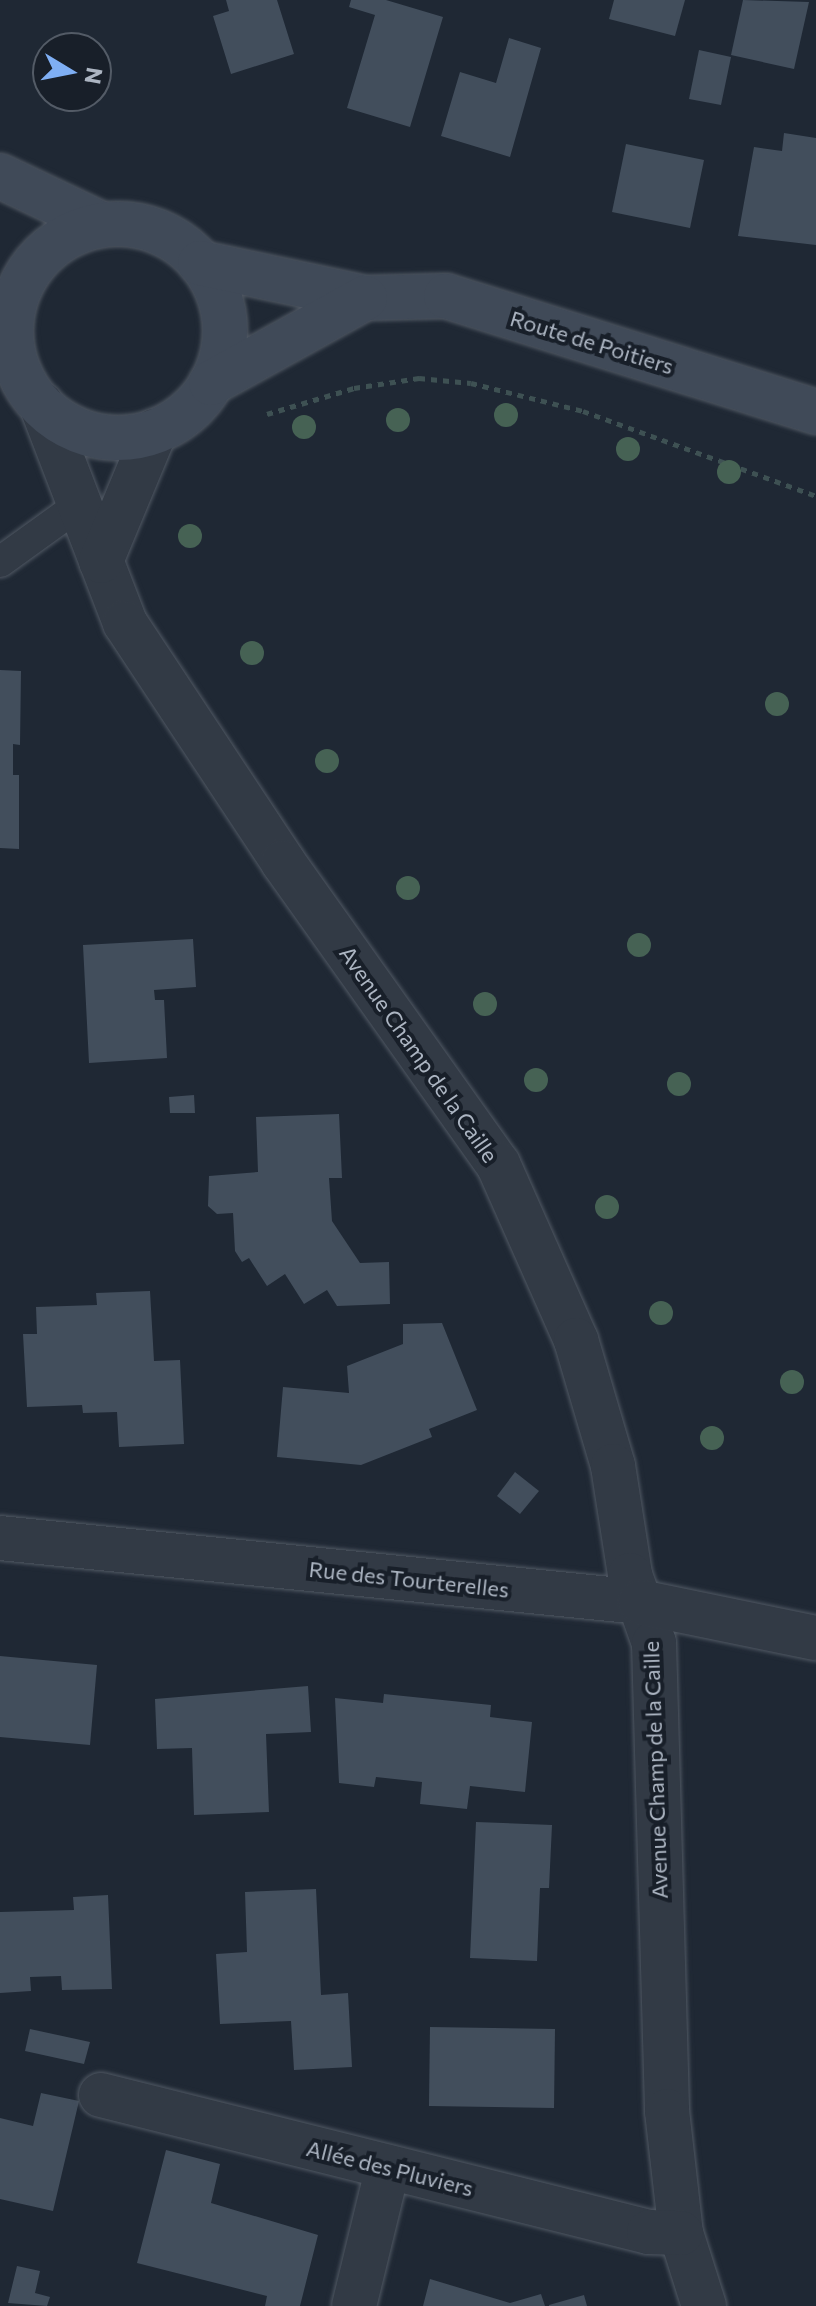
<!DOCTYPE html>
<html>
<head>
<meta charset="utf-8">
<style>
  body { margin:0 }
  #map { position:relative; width:816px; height:2306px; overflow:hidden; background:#1f2834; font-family:Commissioner,sans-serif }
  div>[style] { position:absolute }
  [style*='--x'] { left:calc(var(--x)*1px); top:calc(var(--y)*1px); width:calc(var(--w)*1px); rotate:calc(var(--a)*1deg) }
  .building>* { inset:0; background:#424e5c }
  .path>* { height:5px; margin-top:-2.5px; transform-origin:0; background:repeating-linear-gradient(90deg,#3e5153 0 6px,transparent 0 12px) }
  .roads { filter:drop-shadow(0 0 2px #505863) drop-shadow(0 0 2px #505863) }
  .lane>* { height:30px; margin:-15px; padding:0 15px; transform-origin:15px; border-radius:15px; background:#323a45 }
  .street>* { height:44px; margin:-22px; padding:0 22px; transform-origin:22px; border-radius:22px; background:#323a45 }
  .secondary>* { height:44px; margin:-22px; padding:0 22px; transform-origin:22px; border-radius:22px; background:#404a58 }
  .secondary>.ring { margin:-22px; padding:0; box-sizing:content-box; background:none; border:44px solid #404a58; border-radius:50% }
  .trees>* { width:24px; height:24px; margin:-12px; border-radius:50%; background:#466254 }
  span { translate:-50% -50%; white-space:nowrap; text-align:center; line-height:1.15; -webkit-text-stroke:8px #181f29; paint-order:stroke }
  .street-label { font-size:22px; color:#acb5c2 }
  .north { position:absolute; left:32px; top:32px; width:80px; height:80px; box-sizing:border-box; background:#181f29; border:2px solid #535b66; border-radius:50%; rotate:100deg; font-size:22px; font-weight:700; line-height:32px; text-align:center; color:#acb5c2 }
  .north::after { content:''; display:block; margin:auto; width:28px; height:36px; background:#7faff4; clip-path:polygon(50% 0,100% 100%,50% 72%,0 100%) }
</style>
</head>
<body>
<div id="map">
  <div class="building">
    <div style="clip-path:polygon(226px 0,277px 0,294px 54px,231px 74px,213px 16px,229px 11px)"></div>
    <div style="clip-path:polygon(351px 0,386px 0,443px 17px,410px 127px,347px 108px,375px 15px,349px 7px)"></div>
    <div style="clip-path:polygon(614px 0,685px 0,675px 36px,609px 19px)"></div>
    <div style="clip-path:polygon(743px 0,809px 2px,794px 69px,731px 55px)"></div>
    <div style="clip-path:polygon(509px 38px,541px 48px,510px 157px,441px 136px,460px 72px,496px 83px)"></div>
    <div style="clip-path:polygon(699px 50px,731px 57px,721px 105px,689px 99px)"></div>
    <div style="clip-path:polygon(784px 133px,816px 138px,816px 245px,738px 236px,754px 147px,782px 151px)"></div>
    <div style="clip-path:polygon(626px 144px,704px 160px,690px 228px,612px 212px)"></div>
    <div style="clip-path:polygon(0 670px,21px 671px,20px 745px,13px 744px,13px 775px,19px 775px,19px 849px,0 848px)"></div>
    <div style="clip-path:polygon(193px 939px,196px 987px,154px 990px,155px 1000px,164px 1000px,167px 1058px,89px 1063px,83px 945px)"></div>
    <div style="clip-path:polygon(194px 1095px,195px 1113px,170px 1113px,169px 1097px)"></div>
    <div style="clip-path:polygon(339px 1114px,342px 1178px,329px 1178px,332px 1221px,360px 1263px,389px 1262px,390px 1304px,337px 1306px,327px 1290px,304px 1304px,285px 1274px,267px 1286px,249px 1258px,242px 1262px,235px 1251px,233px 1213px,217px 1214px,208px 1206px,209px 1176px,258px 1172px,256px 1117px)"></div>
    <div style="clip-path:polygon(150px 1291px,154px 1361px,180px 1360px,184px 1444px,119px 1447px,117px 1412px,83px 1413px,82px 1405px,27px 1407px,23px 1334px,37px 1334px,36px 1307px,97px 1305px,96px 1293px)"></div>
    <div style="clip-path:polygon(442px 1323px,477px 1410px,429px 1429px,432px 1437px,361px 1465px,277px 1457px,283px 1387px,349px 1393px,347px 1366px,403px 1344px,403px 1324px)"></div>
    <div style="clip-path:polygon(515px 1472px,539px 1491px,520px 1514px,497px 1496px)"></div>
    <div style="clip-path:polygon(0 1656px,97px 1665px,90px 1745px,0 1737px)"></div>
    <div style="clip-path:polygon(308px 1686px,311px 1732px,266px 1734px,269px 1812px,194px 1815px,192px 1748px,157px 1749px,155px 1699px)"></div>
    <div style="clip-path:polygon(384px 1694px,491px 1705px,490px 1717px,532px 1722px,525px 1792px,470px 1786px,467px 1809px,420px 1804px,422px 1782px,376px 1777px,374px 1787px,339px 1783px,335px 1698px,383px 1703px)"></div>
    <div style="clip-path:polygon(476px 1822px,552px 1825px,549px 1888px,540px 1888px,537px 1961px,470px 1958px)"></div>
    <div style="clip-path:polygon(316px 1889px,321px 1995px,348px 1993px,352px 2067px,294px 2070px,291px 2021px,220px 2024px,216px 1954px,247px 1952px,245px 1892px)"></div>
    <div style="clip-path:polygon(108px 1895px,112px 1989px,62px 1990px,61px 1976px,30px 1977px,31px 1991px,0 1993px,0 1912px,74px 1910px,73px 1897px)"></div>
    <div style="clip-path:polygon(430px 2027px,555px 2029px,554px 2108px,429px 2106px)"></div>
    <div style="clip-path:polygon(30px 2029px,90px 2042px,84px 2064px,25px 2051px)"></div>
    <div style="clip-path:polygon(41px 2093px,79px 2101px,53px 2211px,0 2199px,0 2118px,33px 2126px)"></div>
    <div style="clip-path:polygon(166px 2150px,220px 2164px,211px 2203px,318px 2235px,300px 2306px,265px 2306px,267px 2296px,137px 2263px)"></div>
    <div style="clip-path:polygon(17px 2266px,40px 2271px,35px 2293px,50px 2297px,47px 2306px,8px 2303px)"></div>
    <div style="clip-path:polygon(430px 2279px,510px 2303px,541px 2294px,545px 2306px,423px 2306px)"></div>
    <div style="clip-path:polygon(584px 2295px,587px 2306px,549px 2306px,549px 2305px)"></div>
  </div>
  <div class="path">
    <div style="--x:267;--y:414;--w:91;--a:-16.6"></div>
    <div style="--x:354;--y:388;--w:66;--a:-8.7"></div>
    <div style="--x:419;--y:378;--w:52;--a:5.5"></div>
    <div style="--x:471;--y:383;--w:115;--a:14"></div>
    <div style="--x:583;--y:411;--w:248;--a:20"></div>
  </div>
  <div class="roads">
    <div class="lane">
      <div style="--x:0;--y:562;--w:97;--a:-35.8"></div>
    </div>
    <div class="street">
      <div style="--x:41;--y:404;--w:235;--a:69"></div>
      <div style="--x:125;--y:623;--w:287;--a:56.5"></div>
      <div style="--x:283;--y:862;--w:371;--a:54.6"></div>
      <div style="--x:498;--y:1164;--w:193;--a:66.1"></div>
      <div style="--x:576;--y:1340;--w:131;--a:73.6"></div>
      <div style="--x:613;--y:1466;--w:110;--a:81.1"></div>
      <div style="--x:630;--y:1575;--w:72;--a:70.6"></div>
      <div style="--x:654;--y:1643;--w:468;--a:88.4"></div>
      <div style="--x:667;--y:2111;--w:123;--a:83.5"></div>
      <div style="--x:681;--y:2233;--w:77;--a:72.5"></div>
      <div style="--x:101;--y:561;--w:141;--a:-67.4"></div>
      <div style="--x:0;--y:1538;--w:643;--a:5.71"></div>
      <div style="--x:640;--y:1602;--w:180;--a:11.6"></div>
      <div style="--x:101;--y:2095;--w:565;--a:14.04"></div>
      <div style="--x:649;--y:2232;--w:32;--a:2"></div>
      <div style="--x:354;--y:2306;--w:143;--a:-76.3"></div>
    </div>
    <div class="secondary">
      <div style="--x:0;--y:176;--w:112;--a:25.4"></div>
      <div class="ring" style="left:11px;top:224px;width:170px;height:170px"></div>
      <div style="--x:200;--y:263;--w:169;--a:12"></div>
      <div style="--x:365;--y:298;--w:81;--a:-1.4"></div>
      <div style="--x:446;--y:296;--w:388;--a:17.4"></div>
      <div style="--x:211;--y:383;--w:176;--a:-28.9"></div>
    </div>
  </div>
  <div class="trees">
    <div style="left:506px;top:415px"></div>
    <div style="left:398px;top:420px"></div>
    <div style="left:304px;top:427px"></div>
    <div style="left:628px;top:449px"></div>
    <div style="left:729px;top:472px"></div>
    <div style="left:190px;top:536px"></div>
    <div style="left:252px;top:653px"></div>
    <div style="left:777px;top:704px"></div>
    <div style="left:327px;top:761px"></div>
    <div style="left:408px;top:888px"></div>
    <div style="left:639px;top:945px"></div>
    <div style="left:485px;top:1004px"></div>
    <div style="left:536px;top:1080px"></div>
    <div style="left:679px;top:1084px"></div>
    <div style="left:607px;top:1207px"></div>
    <div style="left:661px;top:1313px"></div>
    <div style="left:792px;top:1382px"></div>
    <div style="left:712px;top:1438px"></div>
  </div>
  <div class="street-label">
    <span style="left:592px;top:342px;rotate:17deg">Route de Poitiers</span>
    <span style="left:419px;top:1054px;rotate:55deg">Avenue Champ de la Caille</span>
    <span style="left:409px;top:1579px;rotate:6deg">Rue des Tourterelles</span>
    <span style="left:655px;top:1770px;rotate:-92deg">Avenue Champ de la Caille</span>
    <span style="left:390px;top:2168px;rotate:14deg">Allée des Pluviers</span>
  </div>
  <div class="north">N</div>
</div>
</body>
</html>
